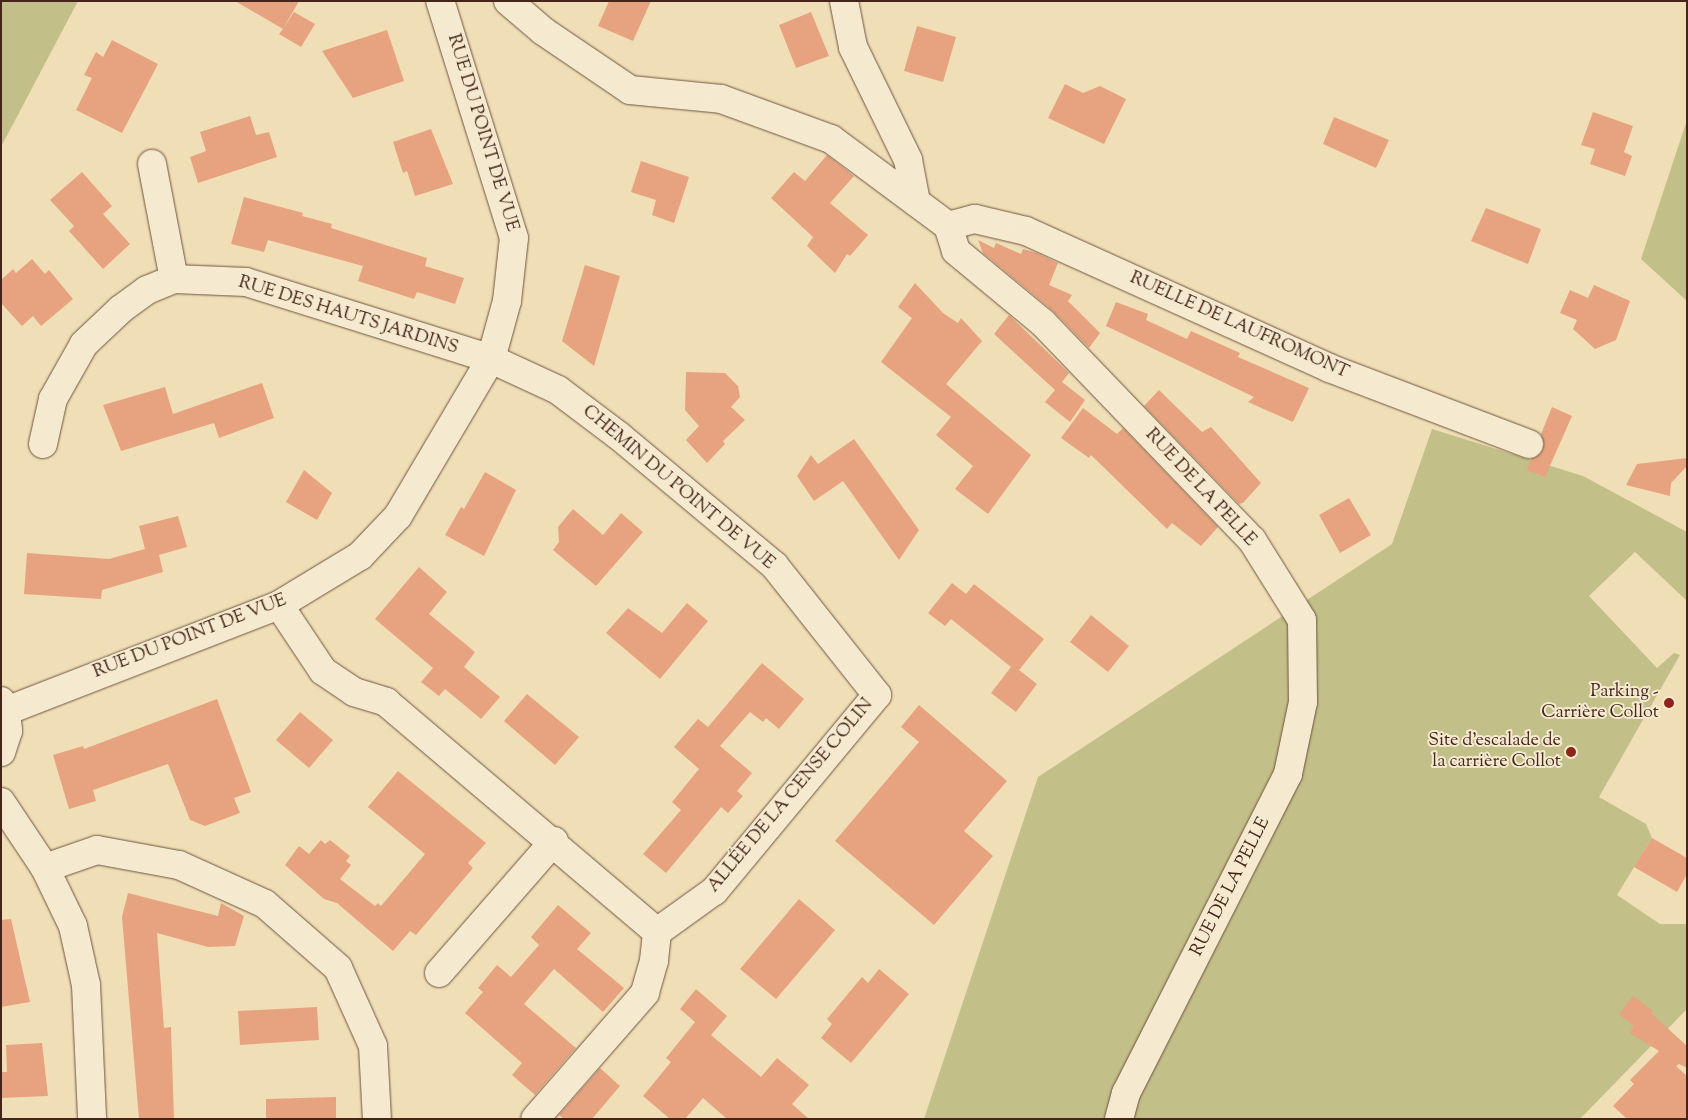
<!DOCTYPE html>
<html>
<head>
<meta charset="utf-8">
<style>
  body { margin:0 }
  #map { position:relative; width:1688px; height:1120px; overflow:hidden; background:#f0dfb6; font-family:"Sorts Mill Goudy",serif }
  div>[style] { position:absolute }
  [style*='--x'] { left:calc(var(--x)*1px); top:calc(var(--y)*1px); width:calc(var(--w)*1px); rotate:calc(var(--a)*1deg) }
  .green>* { inset:0; background:#c2bf88 }
  .building>* { inset:0; background:#e7a37f }
  .roads { filter:drop-shadow(0 0 1px #705441) drop-shadow(0 0 1px #705441) }
  .street>* { height:28px; margin:-14px; padding:0 14px; transform-origin:14px; border-radius:14px; background:#f5ead0 }
  .dots>* { width:14px; height:14px; translate:-50% -50%; box-sizing:border-box; border:2px solid #f5ead0; border-radius:50% }
  span { translate:-50% -50%; white-space:nowrap; text-align:center; line-height:1.15; -webkit-text-stroke:4px #f5ead0; paint-order:stroke }
  .street-label { font-size:18px; color:#45251a }
  .poi-label { font-size:18px; color:#45251a }
  .right { translate:-100% -50%; text-align:right }
  .frame { position:absolute; inset:0; border:2px solid #45251a; pointer-events:none }
</style>
</head>
<body>
<div id="map">
  <div class="green">
    <div style="clip-path:polygon(1px 1px,78px 1px,1px 147px)"></div>
    <div style="clip-path:polygon(1687px 120px,1687px 301px,1641px 259px)"></div>
    <div style="clip-path:polygon(1432px 429px,1583px 476px,1687px 532px,1687px 601px,1635px 552px,1589px 596px,1657px 668px,1674px 653px,1680px 655px,1599px 797px,1646px 824px,1652px 838px,1617px 895px,1660px 924px,1687px 924px,1687px 1009px,1580px 1119px,924px 1119px,1038px 777px,1392px 544px)"></div>
  </div>
  <div class="building">
    <div style="clip-path:polygon(235px 1px,299px 1px,283px 29px,294px 12px,315px 24px,301px 47px,279px 34px,283px 29px)"></div>
    <div style="clip-path:polygon(609px 1px,651px 1px,633px 41px,598px 26px)"></div>
    <div style="clip-path:polygon(811px 12px,829px 56px,796px 68px,779px 25px)"></div>
    <div style="clip-path:polygon(917px 26px,956px 37px,943px 82px,904px 71px)"></div>
    <div style="clip-path:polygon(387px 30px,404px 81px,353px 98px,322px 51px)"></div>
    <div style="clip-path:polygon(112px 40px,158px 64px,122px 133px,76px 110px,92px 78px,84px 75px,96px 52px,103px 57px)"></div>
    <div style="clip-path:polygon(1065px 84px,1083px 93px,1100px 86px,1126px 99px,1104px 144px,1048px 118px)"></div>
    <div style="clip-path:polygon(1593px 112px,1633px 126px,1624px 152px,1632px 156px,1625px 176px,1590px 164px,1595px 149px,1581px 145px)"></div>
    <div style="clip-path:polygon(250px 116px,256px 135px,269px 132px,277px 157px,198px 183px,190px 157px,206px 151px,200px 132px)"></div>
    <div style="clip-path:polygon(1334px 117px,1389px 140px,1376px 168px,1323px 144px)"></div>
    <div style="clip-path:polygon(431px 129px,453px 184px,415px 196px,407px 171px,403px 173px,393px 142px)"></div>
    <div style="clip-path:polygon(827px 155px,854px 176px,830px 203px,868px 235px,850px 256px,847px 254px,835px 273px,807px 246px,813px 237px,771px 198px,794px 172px,805px 181px)"></div>
    <div style="clip-path:polygon(641px 161px,689px 177px,674px 223px,652px 215px,656px 200px,631px 192px)"></div>
    <div style="clip-path:polygon(82px 172px,112px 206px,103px 214px,130px 244px,103px 269px,69px 231px,74px 226px,50px 200px)"></div>
    <div style="clip-path:polygon(244px 197px,303px 213px,302px 216px,332px 224px,331px 228px,427px 258px,425px 266px,464px 278px,455px 304px,417px 292px,414px 299px,358px 281px,363px 266px,268px 240px,264px 252px,231px 244px)"></div>
    <div style="clip-path:polygon(1486px 208px,1541px 229px,1528px 264px,1471px 241px)"></div>
    <div style="clip-path:polygon(978px 240px,994px 248px,996px 243px,1021px 254px,1023px 249px,1037px 253px,1058px 263px,1049px 285px,1072px 295px,1068px 301px,1100px 333px,1089px 348px,1053px 311px,983px 253px)"></div>
    <div style="clip-path:polygon(32px 259px,45px 274px,49px 270px,73px 299px,41px 326px,33px 316px,22px 326px,1px 303px,1px 280px,13px 269px,16px 273px)"></div>
    <div style="clip-path:polygon(585px 265px,620px 276px,594px 366px,562px 341px)"></div>
    <div style="clip-path:polygon(915px 283px,943px 313px,958px 323px,961px 318px,982px 341px,946px 384px,1031px 455px,988px 514px,955px 489px,973px 466px,936px 435px,951px 417px,881px 362px,912px 318px,898px 307px)"></div>
    <div style="clip-path:polygon(1594px 285px,1630px 301px,1616px 340px,1595px 349px,1573px 329px,1577px 320px,1560px 313px,1570px 290px,1588px 298px)"></div>
    <div style="clip-path:polygon(1116px 302px,1148px 314px,1146px 320px,1187px 339px,1191px 331px,1240px 353px,1238px 357px,1309px 388px,1293px 422px,1248px 402px,1254px 397px,1106px 326px)"></div>
    <div style="clip-path:polygon(1009px 315px,1069px 373px,1062px 382px,1085px 400px,1070px 422px,1045px 402px,1055px 390px,994px 334px)"></div>
    <div style="clip-path:polygon(686px 372px,725px 373px,738px 386px,740px 397px,731px 407px,745px 420px,723px 441px,725px 444px,707px 463px,686px 440px,699px 426px,685px 410px)"></div>
    <div style="clip-path:polygon(262px 383px,274px 418px,219px 438px,214px 423px,121px 451px,103px 405px,165px 387px,173px 414px)"></div>
    <div style="clip-path:polygon(1159px 390px,1202px 432px,1211px 427px,1261px 483px,1243px 503px,1239px 504px,1144px 406px)"></div>
    <div style="clip-path:polygon(1552px 407px,1572px 416px,1545px 477px,1527px 470px,1531px 459px,1543px 450px,1541px 434px)"></div>
    <div style="clip-path:polygon(1083px 408px,1117px 434px,1123px 428px,1218px 527px,1201px 546px,1172px 523px,1167px 529px,1091px 455px,1089px 458px,1061px 438px)"></div>
    <div style="clip-path:polygon(854px 439px,919px 530px,899px 560px,843px 481px,814px 501px,797px 476px,811px 455px,818px 464px)"></div>
    <div style="clip-path:polygon(1687px 458px,1687px 466px,1671px 483px,1670px 496px,1626px 485px,1637px 464px)"></div>
    <div style="clip-path:polygon(304px 470px,332px 493px,317px 520px,286px 502px)"></div>
    <div style="clip-path:polygon(485px 472px,516px 490px,484px 556px,445px 535px,461px 507px,464px 509px)"></div>
    <div style="clip-path:polygon(1349px 498px,1371px 535px,1340px 553px,1319px 515px)"></div>
    <div style="clip-path:polygon(573px 509px,603px 535px,621px 513px,643px 532px,596px 586px,553px 550px,559px 542px,558px 527px)"></div>
    <div style="clip-path:polygon(178px 516px,187px 547px,159px 555px,163px 572px,102px 590px,101px 599px,24px 594px,27px 553px,109px 559px,145px 549px,139px 526px)"></div>
    <div style="clip-path:polygon(419px 567px,447px 592px,429px 614px,475px 652px,464px 667px,500px 697px,481px 719px,445px 689px,439px 696px,421px 682px,433px 668px,375px 619px)"></div>
    <div style="clip-path:polygon(952px 583px,966px 594px,974px 584px,1044px 639px,1019px 670px,1037px 684px,1016px 712px,991px 693px,1011px 667px,951px 619px,945px 626px,928px 613px)"></div>
    <div style="clip-path:polygon(687px 603px,708px 621px,660px 679px,606px 633px,628px 608px,662px 633px)"></div>
    <div style="clip-path:polygon(1091px 615px,1129px 646px,1108px 672px,1070px 642px)"></div>
    <div style="clip-path:polygon(762px 663px,804px 699px,779px 729px,766px 718px,763px 722px,750px 712px,720px 746px,752px 773px,737px 791px,743px 796px,728px 813px,721px 807px,666px 873px,643px 854px,681px 810px,672px 802px,699px 769px,674px 747px,698px 719px,708px 727px)"></div>
    <div style="clip-path:polygon(527px 694px,579px 737px,555px 765px,504px 721px)"></div>
    <div style="clip-path:polygon(217px 699px,251px 792px,234px 798px,240px 813px,205px 826px,190px 820px,168px 764px,93px 790px,96px 801px,69px 809px,53px 755px,83px 746px,84px 749px)"></div>
    <div style="clip-path:polygon(919px 705px,1007px 781px,964px 831px,993px 856px,934px 925px,835px 841px,919px 742px,901px 727px)"></div>
    <div style="clip-path:polygon(300px 712px,333px 740px,309px 768px,276px 740px)"></div>
    <div style="clip-path:polygon(398px 771px,486px 843px,468px 863px,473px 868px,416px 935px,410px 931px,393px 951px,337px 903px,324px 899px,285px 865px,299px 846px,309px 854px,321px 840px,325px 844px,330px 840px,350px 856px,346px 861px,351px 865px,340px 879px,375px 906px,378px 903px,381px 906px,425px 854px,368px 807px)"></div>
    <div style="clip-path:polygon(1652px 838px,1687px 858px,1687px 874px,1677px 892px,1634px 867px)"></div>
    <div style="clip-path:polygon(128px 893px,218px 916px,221px 903px,244px 916px,235px 946px,208px 947px,157px 933px,164px 1028px,171px 1027px,174px 1119px,139px 1119px,122px 917px)"></div>
    <div style="clip-path:polygon(799px 899px,835px 930px,776px 999px,740px 969px)"></div>
    <div style="clip-path:polygon(558px 905px,591px 933px,577px 949px,624px 988px,603px 1012px,554px 969px,524px 1004px,576px 1048px,535px 1095px,512px 1075px,522px 1063px,465px 1013px,483px 992px,478px 988px,497px 965px,511px 977px,539px 945px,531px 937px)"></div>
    <div style="clip-path:polygon(11px 919px,30px 1002px,1px 1007px,1px 920px)"></div>
    <div style="clip-path:polygon(879px 969px,909px 994px,851px 1063px,821px 1038px,832px 1024px,827px 1019px,862px 977px,868px 983px)"></div>
    <div style="clip-path:polygon(696px 989px,727px 1016px,711px 1035px,761px 1077px,777px 1058px,809px 1085px,792px 1104px,809px 1119px,727px 1119px,703px 1098px,685px 1119px,670px 1119px,643px 1096px,671px 1062px,666px 1058px,695px 1022px,680px 1009px)"></div>
    <div style="clip-path:polygon(1633px 996px,1653px 1011px,1651px 1013px,1687px 1046px,1687px 1068px,1679px 1064px,1676px 1066px,1687px 1076px,1687px 1119px,1627px 1119px,1613px 1106px,1634px 1084px,1630px 1080px,1659px 1051px,1630px 1033px,1634px 1026px,1619px 1014px)"></div>
    <div style="clip-path:polygon(317px 1007px,319px 1040px,240px 1045px,238px 1011px)"></div>
    <div style="clip-path:polygon(42px 1043px,48px 1096px,1px 1098px,1px 1072px,7px 1072px,6px 1045px)"></div>
    <div style="clip-path:polygon(600px 1068px,620px 1086px,592px 1119px,564px 1119px,559px 1115px)"></div>
    <div style="clip-path:polygon(336px 1097px,336px 1119px,266px 1119px,266px 1099px)"></div>
  </div>
  <div class="roads">
    <div class="street">
      <div style="--x:508;--y:1;--w:46;--a:40.6"></div>
      <div style="--x:543;--y:31;--w:105;--a:34.1"></div>
      <div style="--x:630;--y:90;--w:91;--a:5.6"></div>
      <div style="--x:721;--y:99;--w:117;--a:20"></div>
      <div style="--x:831;--y:139;--w:146;--a:36.6"></div>
      <div style="--x:948;--y:226;--w:26;--a:72"></div>
      <div style="--x:956;--y:251;--w:113;--a:39.6"></div>
      <div style="--x:1043;--y:323;--w:301;--a:46.1"></div>
      <div style="--x:1252;--y:540;--w:94;--a:58"></div>
      <div style="--x:1302;--y:620;--w:82;--a:89.3"></div>
      <div style="--x:1303;--y:702;--w:74;--a:101.8"></div>
      <div style="--x:1288;--y:774;--w:358;--a:116.9"></div>
      <div style="--x:1126;--y:1093;--w:27;--a:105"></div>
      <div style="--x:844;--y:1;--w:47;--a:78.9"></div>
      <div style="--x:853;--y:47;--w:126;--a:64"></div>
      <div style="--x:908;--y:160;--w:43;--a:79.2"></div>
      <div style="--x:152;--y:164;--w:117;--a:79.2"></div>
      <div style="--x:948;--y:226;--w:28;--a:-15"></div>
      <div style="--x:975;--y:219;--w:52;--a:13.2"></div>
      <div style="--x:1026;--y:231;--w:333;--a:24.3"></div>
      <div style="--x:1329;--y:368;--w:214;--a:20.8"></div>
      <div style="--x:43;--y:444;--w:46;--a:-77.5"></div>
      <div style="--x:53;--y:399;--w:63;--a:-60.6"></div>
      <div style="--x:84;--y:344;--w:51;--a:-43.4"></div>
      <div style="--x:121;--y:309;--w:32;--a:-36"></div>
      <div style="--x:147;--y:290;--w:29;--a:-22"></div>
      <div style="--x:174;--y:279;--w:72;--a:2.4"></div>
      <div style="--x:246;--y:282;--w:257;--a:17.4"></div>
      <div style="--x:491;--y:359;--w:74;--a:24.8"></div>
      <div style="--x:558;--y:390;--w:76;--a:37"></div>
      <div style="--x:619;--y:436;--w:202;--a:39.8"></div>
      <div style="--x:774;--y:565;--w:166;--a:51.6"></div>
      <div style="--x:877;--y:695;--w:255;--a:129.7"></div>
      <div style="--x:714;--y:891;--w:70;--a:144.3"></div>
      <div style="--x:657;--y:932;--w:29;--a:96"></div>
      <div style="--x:654;--y:961;--w:33;--a:106"></div>
      <div style="--x:645;--y:993;--w:167;--a:131.1"></div>
      <div style="--x:279;--y:605;--w:79;--a:56.3"></div>
      <div style="--x:323;--y:671;--w:37;--a:34"></div>
      <div style="--x:354;--y:692;--w:34;--a:17"></div>
      <div style="--x:386;--y:702;--w:355;--a:40.3"></div>
      <div style="--x:1;--y:701;--w:11;--a:63"></div>
      <div style="--x:6;--y:711;--w:20;--a:84"></div>
      <div style="--x:8;--y:731;--w:22;--a:108"></div>
      <div style="--x:6;--y:711;--w:293;--a:-21.2"></div>
      <div style="--x:279;--y:605;--w:95;--a:-31.2"></div>
      <div style="--x:360;--y:556;--w:55;--a:-46.5"></div>
      <div style="--x:398;--y:516;--w:182;--a:-59.4"></div>
      <div style="--x:491;--y:359;--w:60;--a:-74.6"></div>
      <div style="--x:507;--y:301;--w:63;--a:-83.7"></div>
      <div style="--x:514;--y:238;--w:248;--a:-107.3"></div>
      <div style="--x:1;--y:802;--w:79;--a:56.3"></div>
      <div style="--x:45;--y:868;--w:64;--a:64.2"></div>
      <div style="--x:73;--y:926;--w:60;--a:77.6"></div>
      <div style="--x:86;--y:985;--w:134;--a:87.4"></div>
      <div style="--x:45;--y:868;--w:55;--a:-19.1"></div>
      <div style="--x:97;--y:850;--w:83;--a:10.4"></div>
      <div style="--x:179;--y:865;--w:94;--a:24.4"></div>
      <div style="--x:265;--y:904;--w:97;--a:41.2"></div>
      <div style="--x:338;--y:968;--w:85;--a:65.8"></div>
      <div style="--x:373;--y:1046;--w:73;--a:86.9"></div>
      <div style="--x:439;--y:973;--w:175;--a:-48.9"></div>
    </div>
  </div>
  <div class="dots">
    <div style="left:1669px;top:703px;background:#8f2418"></div>
    <div style="left:1571px;top:752px;background:#8f2418"></div>
  </div>
  <div class="street-label">
    <span style="left:482px;top:133px;rotate:73deg">RUE DU POINT DE VUE</span>
    <span style="left:348px;top:316px;rotate:17deg">RUE DES HAUTS JARDINS</span>
    <span style="left:1239px;top:326px;rotate:24deg">RUELLE DE LAUFROMONT</span>
    <span style="left:678px;top:488px;rotate:40deg">CHEMIN DU POINT DE VUE</span>
    <span style="left:1200px;top:488px;rotate:47deg">RUE DE LA PELLE</span>
    <span style="left:190px;top:637px;rotate:-21deg">RUE DU POINT DE VUE</span>
    <span style="left:791px;top:796px;rotate:-50deg">ALLÉE DE LA CENSE COLIN</span>
    <span style="left:1231px;top:887px;rotate:-63deg">RUE DE LA PELLE</span>
  </div>
  <div class="poi-label">
    <span class="right" style="left:1659px;top:703px">Parking -<br>Carrière Collot</span>
    <span class="right" style="left:1561px;top:752px">Site d'escalade de<br>la carrière Collot</span>
  </div>
  <div class="frame"></div>
</div>
</body>
</html>
